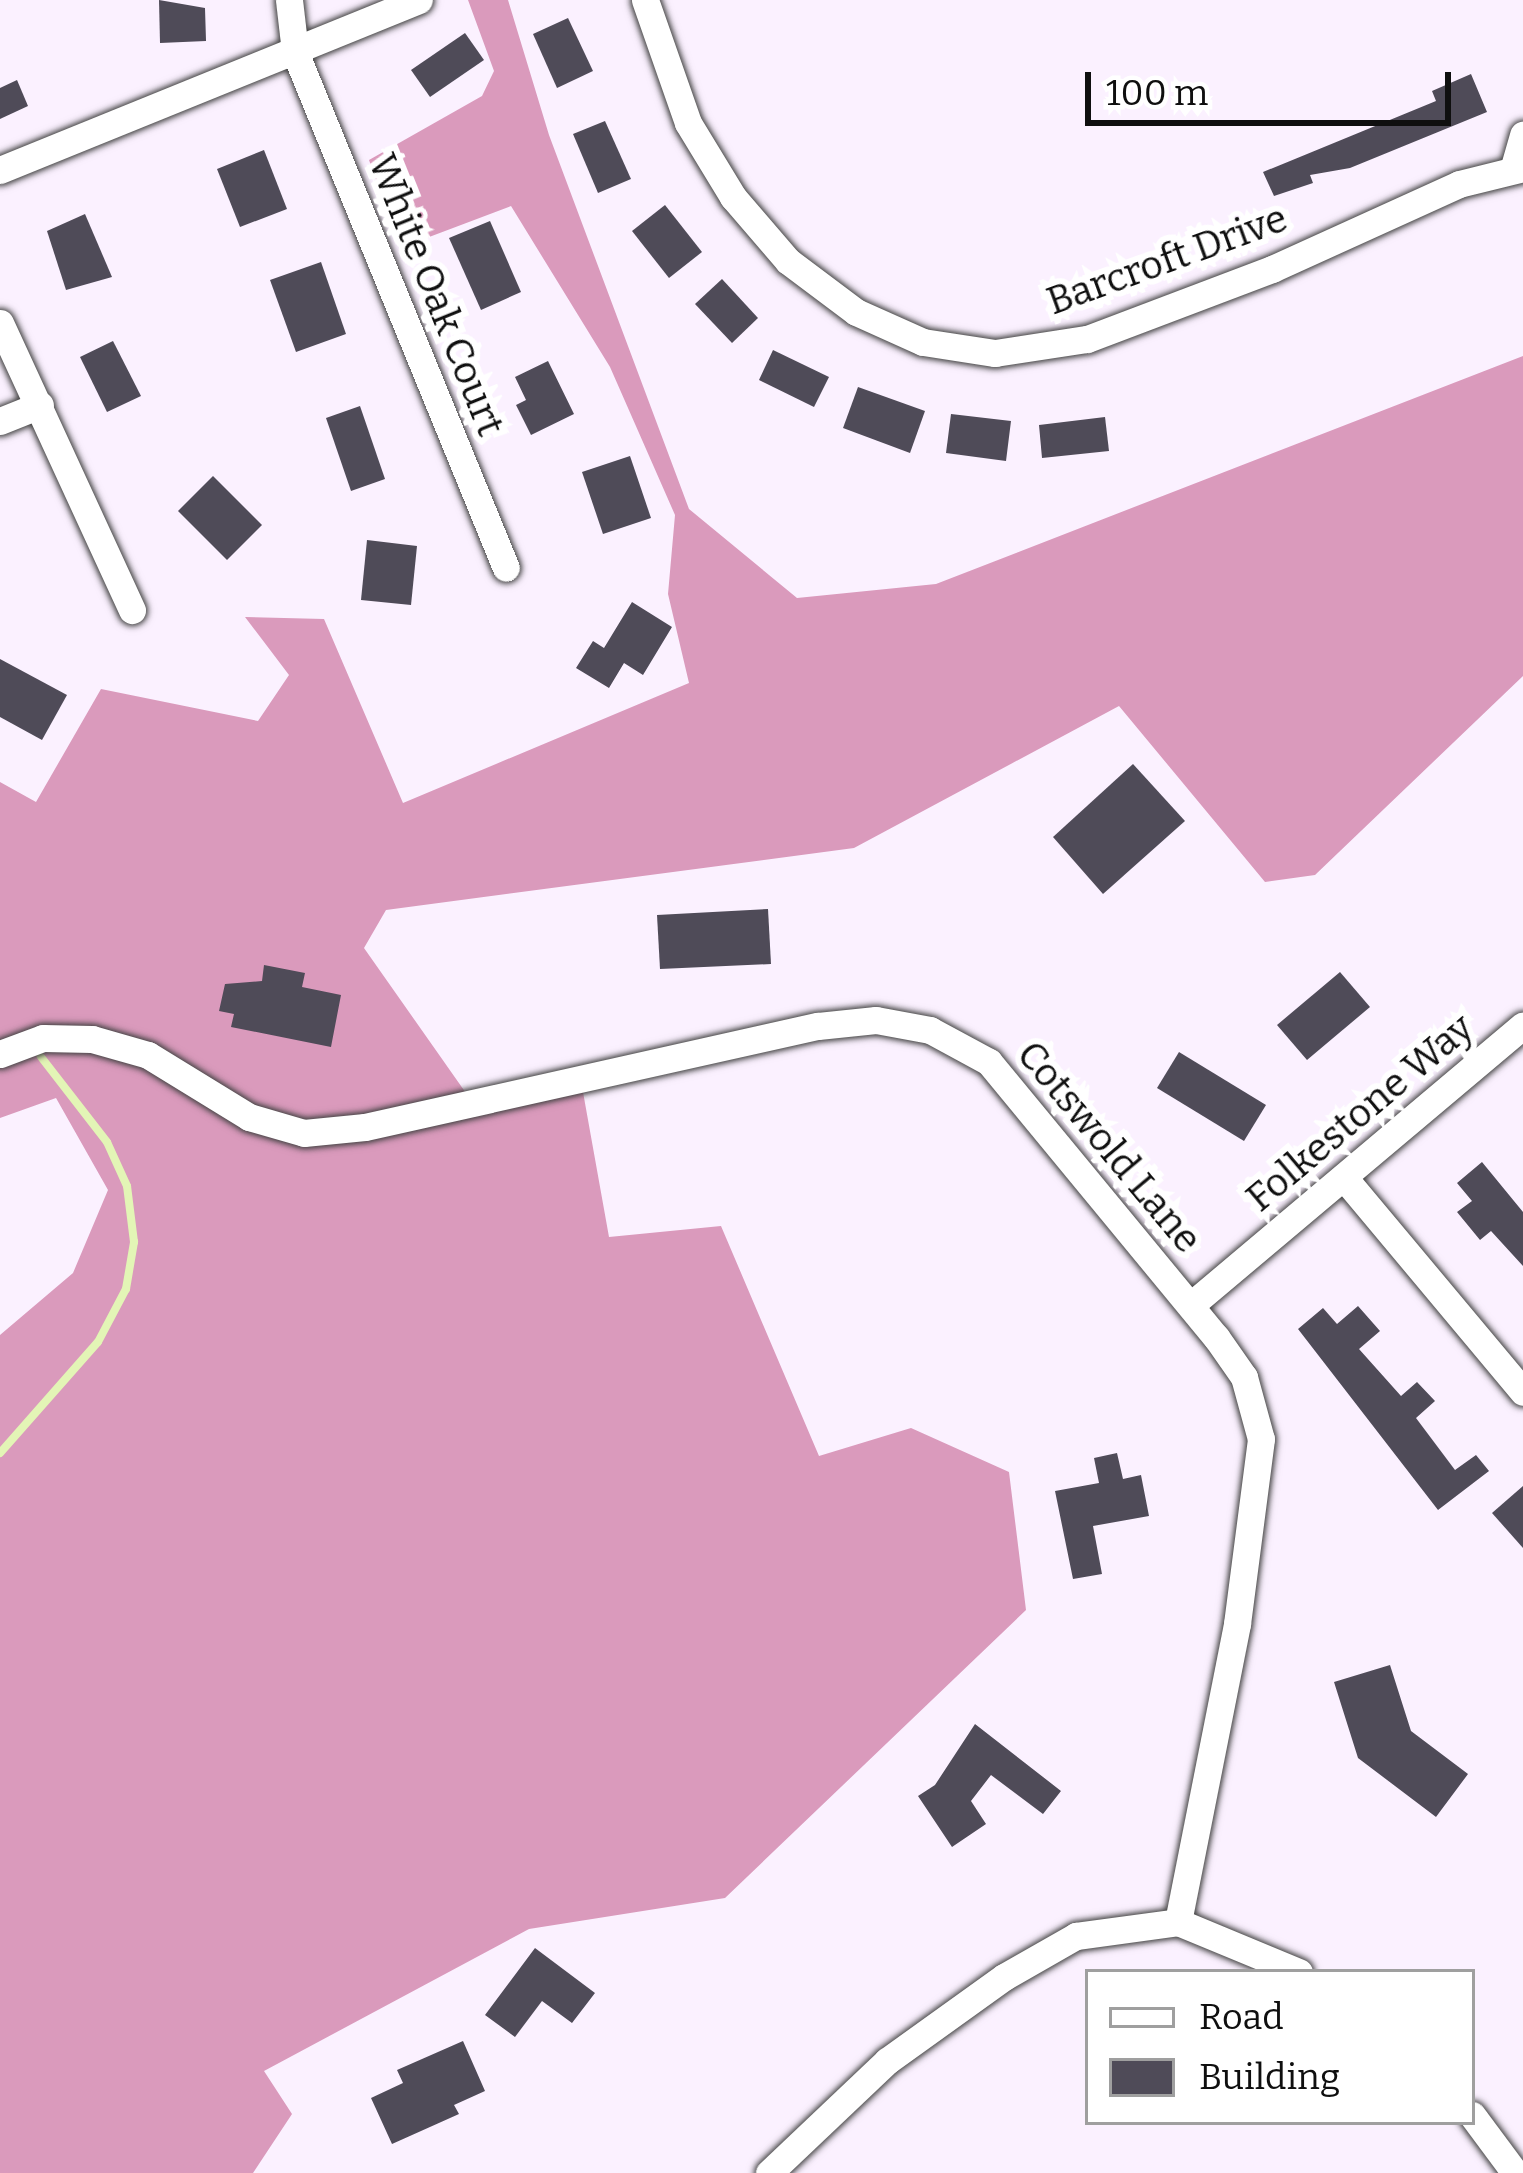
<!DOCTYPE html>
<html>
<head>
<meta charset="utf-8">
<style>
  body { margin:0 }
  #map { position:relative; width:1523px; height:2173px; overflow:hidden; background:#fbf1ff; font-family:Bitter,serif }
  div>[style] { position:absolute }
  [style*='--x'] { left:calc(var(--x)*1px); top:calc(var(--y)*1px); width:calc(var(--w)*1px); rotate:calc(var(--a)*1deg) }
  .forest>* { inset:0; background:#da9abc }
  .stream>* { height:8px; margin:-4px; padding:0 4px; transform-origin:4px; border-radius:4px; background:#e3f5b6 }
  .building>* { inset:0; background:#4f4b58 }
  .roads { filter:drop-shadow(0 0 3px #424242) drop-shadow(0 0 3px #424242) }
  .minor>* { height:27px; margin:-13.5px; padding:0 13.5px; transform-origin:13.5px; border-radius:13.5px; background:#fff }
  span { translate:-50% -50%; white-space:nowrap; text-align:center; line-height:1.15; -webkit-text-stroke:12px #fff; paint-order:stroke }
  .street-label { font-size:39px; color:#0f0f0f }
  .legend { position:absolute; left:1085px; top:1969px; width:390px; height:156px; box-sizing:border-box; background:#fff; border:3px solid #9f9f9f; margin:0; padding:15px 21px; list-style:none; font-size:36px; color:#0f0f0f }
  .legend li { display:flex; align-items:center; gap:24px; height:60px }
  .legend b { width:60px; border:3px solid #9f9f9f }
  .scale { position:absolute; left:1085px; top:72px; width:366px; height:54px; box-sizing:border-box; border:6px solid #0f0f0f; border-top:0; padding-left:15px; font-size:36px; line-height:42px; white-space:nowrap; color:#0f0f0f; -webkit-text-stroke:9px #fff; paint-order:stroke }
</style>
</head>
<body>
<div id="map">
  <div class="forest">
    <div style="clip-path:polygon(468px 0,508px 0,549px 135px,689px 509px,797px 598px,936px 584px,1523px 356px,1523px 676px,1315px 875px,1265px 882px,1119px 706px,854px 848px,386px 910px,364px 948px,480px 1113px,583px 1092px,609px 1237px,721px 1226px,819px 1456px,911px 1428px,1009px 1472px,1026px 1610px,725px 1898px,529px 1929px,264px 2071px,292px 2114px,253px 2173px,0 2173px,0 1335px,73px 1273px,108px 1190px,56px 1098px,0 1118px,0 782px,36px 802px,101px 689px,258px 721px,289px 675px,245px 617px,324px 619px,403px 803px,689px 683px,668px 594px,675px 515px,610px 367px,511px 206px,400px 248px,369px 160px,482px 96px,494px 71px)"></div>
  </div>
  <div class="stream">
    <div style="--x:0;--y:1453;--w:148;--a:-48.6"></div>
    <div style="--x:98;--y:1342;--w:60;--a:-62.2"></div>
    <div style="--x:126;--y:1289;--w:48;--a:-80.3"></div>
    <div style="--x:134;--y:1242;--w:56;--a:-97.1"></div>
    <div style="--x:127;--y:1186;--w:48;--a:-114.4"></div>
    <div style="--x:107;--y:1142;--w:108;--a:-127.8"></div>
  </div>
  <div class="building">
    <div style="clip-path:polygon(159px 0,205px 8px,206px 41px,160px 43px)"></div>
    <div style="clip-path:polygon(568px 18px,593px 71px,557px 88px,533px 34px)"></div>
    <div style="clip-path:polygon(465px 33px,484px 60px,430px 97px,411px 70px)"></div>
    <div style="clip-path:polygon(1471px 74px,1487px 112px,1350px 168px,1310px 175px,1313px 183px,1274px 196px,1263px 172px,1436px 101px,1432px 91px)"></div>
    <div style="clip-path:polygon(17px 80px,28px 106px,0 119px,0 88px)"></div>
    <div style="clip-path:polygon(605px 121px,631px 179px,598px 193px,573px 134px)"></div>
    <div style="clip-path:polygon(264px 150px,287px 209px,240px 227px,217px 169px)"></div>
    <div style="clip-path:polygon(665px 205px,702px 252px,669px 278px,632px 231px)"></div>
    <div style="clip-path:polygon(85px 214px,112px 277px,66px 290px,47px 231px)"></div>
    <div style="clip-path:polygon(490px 221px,521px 292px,481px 310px,449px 238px)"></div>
    <div style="clip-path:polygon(321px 262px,346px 334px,296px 352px,270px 280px)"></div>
    <div style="clip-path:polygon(722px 279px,758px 318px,732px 343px,695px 304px)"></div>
    <div style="clip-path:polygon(113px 341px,141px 396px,107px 412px,80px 357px)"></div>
    <div style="clip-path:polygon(773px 350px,829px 377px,814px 407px,759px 380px)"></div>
    <div style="clip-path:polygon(548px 361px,574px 414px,531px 435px,516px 405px,526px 400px,515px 377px)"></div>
    <div style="clip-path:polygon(858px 387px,925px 411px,910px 453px,843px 428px)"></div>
    <div style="clip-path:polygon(360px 406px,385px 479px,351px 491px,326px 418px)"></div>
    <div style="clip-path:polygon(951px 414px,1011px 421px,1006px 461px,946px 453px)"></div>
    <div style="clip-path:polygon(1105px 417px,1109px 451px,1042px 458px,1039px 425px)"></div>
    <div style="clip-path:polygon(630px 456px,651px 518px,603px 534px,582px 472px)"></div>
    <div style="clip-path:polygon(213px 476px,262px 525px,227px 560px,178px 511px)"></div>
    <div style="clip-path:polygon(367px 540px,417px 546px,411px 605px,361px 600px)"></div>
    <div style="clip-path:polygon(632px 602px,672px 627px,643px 675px,624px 663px,609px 688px,576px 668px,593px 641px,604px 648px)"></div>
    <div style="clip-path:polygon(0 659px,67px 695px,42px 740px,0 717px)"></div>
    <div style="clip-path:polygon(1133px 764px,1185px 821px,1103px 894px,1053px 837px)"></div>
    <div style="clip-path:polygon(768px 909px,771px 964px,660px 969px,657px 915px)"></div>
    <div style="clip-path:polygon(264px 965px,305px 973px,302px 987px,341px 995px,331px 1047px,231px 1027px,234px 1014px,219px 1011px,225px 984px,262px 981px)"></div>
    <div style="clip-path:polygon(1340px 972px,1370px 1007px,1307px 1060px,1277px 1025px)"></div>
    <div style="clip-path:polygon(1179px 1052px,1266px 1105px,1244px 1141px,1157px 1088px)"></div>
    <div style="clip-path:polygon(1482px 1162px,1523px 1212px,1523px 1266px,1491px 1231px,1480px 1240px,1457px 1212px,1472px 1201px,1457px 1183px)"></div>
    <div style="clip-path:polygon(1358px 1306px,1380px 1331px,1359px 1349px,1401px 1396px,1417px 1382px,1435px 1401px,1416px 1418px,1455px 1470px,1476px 1455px,1489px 1471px,1438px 1510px,1298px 1329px,1323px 1308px,1337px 1324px)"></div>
    <div style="clip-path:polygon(1117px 1453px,1123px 1479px,1141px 1475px,1149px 1516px,1093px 1526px,1102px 1574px,1073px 1579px,1055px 1491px,1099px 1483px,1094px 1458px)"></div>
    <div style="clip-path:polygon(1523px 1486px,1523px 1548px,1492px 1513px)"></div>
    <div style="clip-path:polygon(1390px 1665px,1411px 1731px,1468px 1774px,1436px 1817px,1358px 1758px,1334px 1682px)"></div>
    <div style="clip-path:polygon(975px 1724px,1061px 1791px,1043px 1814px,991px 1775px,971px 1801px,986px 1824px,952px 1847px,918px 1796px,935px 1785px)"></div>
    <div style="clip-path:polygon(535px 1948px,595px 1993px,572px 2023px,542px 2001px,515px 2037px,485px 2015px)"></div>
    <div style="clip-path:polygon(463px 2041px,485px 2091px,454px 2105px,459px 2114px,392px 2144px,371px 2098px,403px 2083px,397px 2070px)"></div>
  </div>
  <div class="roads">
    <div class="minor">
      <div style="--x:289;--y:0;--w:52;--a:83.4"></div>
      <div style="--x:295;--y:52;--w:557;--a:67.76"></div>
      <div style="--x:645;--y:0;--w:130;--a:70.7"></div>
      <div style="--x:688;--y:123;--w:87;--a:58.7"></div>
      <div style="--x:733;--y:197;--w:84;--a:49.3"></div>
      <div style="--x:788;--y:261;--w:85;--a:36.9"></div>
      <div style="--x:856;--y:312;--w:73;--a:24.1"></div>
      <div style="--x:923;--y:342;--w:73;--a:8.7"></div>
      <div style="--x:995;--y:353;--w:93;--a:-8.7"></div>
      <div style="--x:1087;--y:339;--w:198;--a:-20.7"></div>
      <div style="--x:1272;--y:269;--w:205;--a:-24.4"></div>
      <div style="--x:1459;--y:184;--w:66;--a:-14"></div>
      <div style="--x:0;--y:170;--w:452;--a:-22.1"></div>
      <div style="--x:1513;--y:170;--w:37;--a:-74"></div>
      <div style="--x:0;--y:323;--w:316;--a:65.3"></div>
      <div style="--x:0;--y:421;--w:43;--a:-21.8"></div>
      <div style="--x:0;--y:1054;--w:46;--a:-20.4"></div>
      <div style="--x:43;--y:1038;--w:49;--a:1.2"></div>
      <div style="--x:92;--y:1039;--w:58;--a:15.9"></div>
      <div style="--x:148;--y:1055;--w:119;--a:31.5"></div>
      <div style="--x:249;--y:1117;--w:57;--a:16.2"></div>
      <div style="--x:304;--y:1133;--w:61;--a:-5.6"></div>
      <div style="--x:365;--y:1127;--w:464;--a:-12.6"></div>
      <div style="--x:818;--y:1026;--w:58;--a:-5.9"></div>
      <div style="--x:876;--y:1020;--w:55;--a:10.5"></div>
      <div style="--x:930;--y:1030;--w:67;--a:28.5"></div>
      <div style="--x:989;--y:1062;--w:357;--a:50.5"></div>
      <div style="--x:1216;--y:1337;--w:49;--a:55"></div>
      <div style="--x:1244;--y:1377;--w:64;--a:74.7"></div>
      <div style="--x:1261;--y:1439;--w:187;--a:97.4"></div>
      <div style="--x:1237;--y:1624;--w:304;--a:101.2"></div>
      <div style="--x:1346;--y:1180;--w:276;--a:50.1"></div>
      <div style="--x:1191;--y:1305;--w:434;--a:-40.1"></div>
      <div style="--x:1472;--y:2115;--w:72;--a:53.4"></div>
      <div style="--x:769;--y:2173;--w:163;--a:-43.5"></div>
      <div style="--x:887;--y:2061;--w:144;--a:-35.7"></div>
      <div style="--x:1004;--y:1977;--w:83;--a:-29.7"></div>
      <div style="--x:1076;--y:1936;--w:103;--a:-7.8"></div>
      <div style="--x:1178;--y:1922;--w:131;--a:22.5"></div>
    </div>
  </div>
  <div class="street-label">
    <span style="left:1167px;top:260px;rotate:-20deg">Barcroft Drive</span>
    <span style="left:436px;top:295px;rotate:68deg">White Oak Court</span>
    <span style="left:1360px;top:1113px;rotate:-40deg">Folkestone Way</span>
    <span style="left:1109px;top:1147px;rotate:50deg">Cotswold Lane</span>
  </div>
  <ul class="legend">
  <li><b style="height:15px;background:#fff"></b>Road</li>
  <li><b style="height:33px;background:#4f4b58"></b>Building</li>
  </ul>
  <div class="scale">100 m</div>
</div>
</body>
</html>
